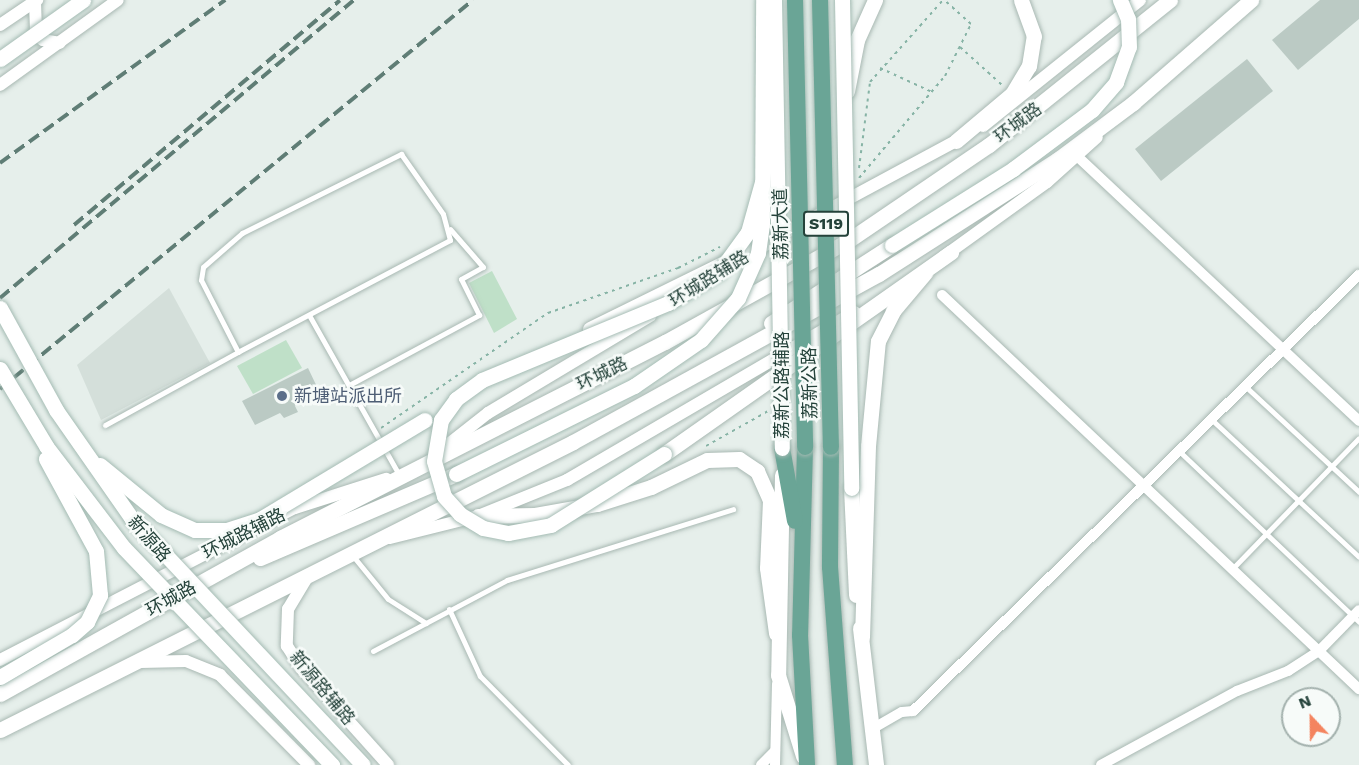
<!DOCTYPE html>
<html>
<head>
<meta charset="utf-8">
<style>
  body { margin:0 }
  #map { position:relative; width:1359px; height:765px; overflow:hidden; background:#e6efeb; font-family:"Work Sans","Noto Sans SC",sans-serif }
  div>[style] { position:absolute }
  [style*='--x'] { left:calc(var(--x)*1px); top:calc(var(--y)*1px); width:calc(var(--w)*1px); rotate:calc(var(--a)*1deg) }
  .built>* { inset:0; background:#d4dfda }
  .green>* { inset:0; background:#bfe0c8 }
  .building>* { inset:0; background:#bbcac4 }
  .path>* { height:2px; margin-top:-1px; transform-origin:0; background:repeating-linear-gradient(90deg,#86b3a5 0 3px,transparent 0 7.5px) }
  .roads { filter:drop-shadow(0 0 2px #a8b8b2) drop-shadow(0 0 2px #a8b8b2) }
  .service>* { height:5px; margin:-2.5px; padding:0 2.5px; transform-origin:2.5px; border-radius:2.5px; background:#fff }
  .minor>* { height:10px; margin:-5px; padding:0 5px; transform-origin:5px; border-radius:5px; background:#fff }
  .tertiary>* { height:12px; margin:-6px; padding:0 6px; transform-origin:6px; border-radius:6px; background:#fff }
  .secondary>* { height:15px; margin:-7.5px; padding:0 7.5px; transform-origin:7.5px; border-radius:7.5px; background:#fff }
  .primary>* { height:16px; margin:-8px; padding:0 8px; transform-origin:8px; border-radius:8px; background:#6aa596 }
  .rail>* { height:4px; margin-top:-2px; transform-origin:0; background:repeating-linear-gradient(90deg,#5f7d75 0 12px,transparent 0 18px) }
  .path-bridge>* { height:2px; margin-top:-1px; transform-origin:0; background:repeating-linear-gradient(90deg,#86b3a5 0 3px,transparent 0 7.5px) }
  .bridges { filter:drop-shadow(0 0 2px #a4bbb3) drop-shadow(0 0 2px #a4bbb3) }
  .secondary-bridge>* { height:15px; margin:-7.5px; padding:0 7.5px; transform-origin:7.5px; border-radius:7.5px; background:#fff }
  .primary-bridge>* { height:16px; margin:-8px; padding:0 8px; transform-origin:8px; border-radius:8px; background:#6aa596 }
  .dots>* { width:16px; height:16px; translate:-50% -50%; box-sizing:border-box; border:3px solid #f7fbf9; border-radius:50% }
  span { translate:-50% -50%; white-space:nowrap; text-align:center; line-height:1.15; -webkit-text-stroke:5px #f7fbf9; paint-order:stroke }
  .shield-label span { padding:2px 4px; background:#f7fbf9; border:2px solid; border-radius:4px; -webkit-text-stroke-width:0 }
  .shield-label { font-size:16px; color:#24423a; font-weight:700 }
  .street-label { font-size:18px; color:#24423a }
  .service-label { font-size:18px; color:#4e5e75 }
  .left { translate:0 -50%; text-align:left }
  .north { position:absolute; left:1281px; top:687px; width:60px; height:60px; box-sizing:border-box; background:#f7fbf9; border:2px solid #a3b1ad; border-radius:50%; rotate:338deg; font-size:16px; font-weight:700; line-height:24px; text-align:center; color:#24423a }
  .north::after { content:''; display:block; margin:auto; width:21px; height:27px; background:#f4845f; clip-path:polygon(50% 0,100% 100%,50% 72%,0 100%) }
</style>
</head>
<body>
<div id="map">
  <div class="built">
    <div style="clip-path:polygon(169px 288px,210px 363px,101px 420px,77px 365px)"></div>
  </div>
  <div class="green">
    <div style="clip-path:polygon(492px 271px,517px 319px,494px 333px,469px 283px)"></div>
    <div style="clip-path:polygon(286px 340px,302px 368px,253px 394px,237px 366px)"></div>
  </div>
  <div class="building">
    <div style="clip-path:polygon(1320px 0,1359px 0,1359px 19px,1298px 70px,1272px 40px)"></div>
    <div style="clip-path:polygon(1247px 59px,1273px 91px,1161px 181px,1135px 149px)"></div>
    <div style="clip-path:polygon(308px 368px,319px 391px,295px 406px,298px 412px,284px 418px,280px 413px,255px 425px,242px 401px)"></div>
  </div>
  <div class="path">
    <div style="--x:960;--y:47;--w:57;--a:42.1"></div>
    <div style="--x:880;--y:68;--w:57;--a:24.8"></div>
    <div style="--x:870;--y:82;--w:110;--a:-48.3"></div>
    <div style="--x:859;--y:178;--w:133;--a:-49.9"></div>
    <div style="--x:945;--y:76;--w:58;--a:-63.4"></div>
    <div style="--x:971;--y:24;--w:36;--a:-138"></div>
    <div style="--x:381;--y:428;--w:203;--a:-34.6"></div>
    <div style="--x:548;--y:313;--w:138;--a:-19.1"></div>
    <div style="--x:678;--y:268;--w:47;--a:-26.6"></div>
    <div style="--x:706;--y:446;--w:71;--a:-29.4"></div>
  </div>
  <div class="roads">
    <div class="service">
      <div style="--x:401;--y:154;--w:73;--a:55"></div>
      <div style="--x:443;--y:214;--w:27;--a:75"></div>
      <div style="--x:450;--y:240;--w:240;--a:152.2"></div>
      <div style="--x:238;--y:352;--w:81;--a:-117.2"></div>
      <div style="--x:201;--y:280;--w:13;--a:-81"></div>
      <div style="--x:203;--y:267;--w:52;--a:-41.1"></div>
      <div style="--x:242;--y:233;--w:178;--a:-26.4"></div>
      <div style="--x:309;--y:315;--w:184;--a:60.6"></div>
      <div style="--x:349;--y:385;--w:148;--a:-28.3"></div>
      <div style="--x:479;--y:315;--w:40;--a:-116.6"></div>
      <div style="--x:461;--y:279;--w:25;--a:-29"></div>
      <div style="--x:483;--y:267;--w:50;--a:-131"></div>
      <div style="--x:1245;--y:386;--w:156;--a:42.9"></div>
      <div style="--x:1211;--y:419;--w:202;--a:43"></div>
      <div style="--x:105;--y:425;--w:152;--a:-28.8"></div>
      <div style="--x:1179;--y:451;--w:248;--a:43.5"></div>
      <div style="--x:353;--y:556;--w:55;--a:50.9"></div>
      <div style="--x:388;--y:599;--w:45;--a:32.3"></div>
      <div style="--x:1232;--y:569;--w:182;--a:-45.9"></div>
      <div style="--x:449;--y:609;--w:74;--a:65.2"></div>
      <div style="--x:480;--y:676;--w:125;--a:45.3"></div>
      <div style="--x:373;--y:651;--w:152;--a:-27.9"></div>
      <div style="--x:507;--y:580;--w:237;--a:-17.4"></div>
    </div>
    <div class="minor">
      <div style="--x:1077;--y:156;--w:387;--a:43.2"></div>
      <div style="--x:942;--y:295;--w:574;--a:43.38"></div>
      <div style="--x:872;--y:729;--w:34;--a:-30"></div>
      <div style="--x:902;--y:712;--w:11;--a:-5"></div>
      <div style="--x:913;--y:711;--w:624;--a:-44.35"></div>
      <div style="--x:761;--y:765;--w:20;--a:-45"></div>
      <div style="--x:775;--y:765;--w:81;--a:-88.6"></div>
      <div style="--x:1101;--y:765;--w:155;--a:-28.6"></div>
      <div style="--x:1237;--y:691;--w:55;--a:-21.4"></div>
      <div style="--x:1288;--y:671;--w:37;--a:-33"></div>
      <div style="--x:1319;--y:651;--w:57;--a:-45.7"></div>
    </div>
    <div class="tertiary">
      <div style="--x:35;--y:2;--w:32;--a:88"></div>
      <div style="--x:36;--y:34;--w:9;--a:41"></div>
      <div style="--x:43;--y:40;--w:17;--a:10"></div>
      <div style="--x:0;--y:25;--w:45;--a:-34"></div>
      <div style="--x:0;--y:85;--w:145;--a:-35.8"></div>
      <div style="--x:983;--y:126;--w:201;--a:-38.7"></div>
      <div style="--x:772;--y:240;--w:217;--a:-28.3"></div>
      <div style="--x:943;--y:257;--w:128;--a:-35.8"></div>
      <div style="--x:1047;--y:182;--w:67;--a:-42"></div>
      <div style="--x:436;--y:454;--w:66;--a:-38.3"></div>
      <div style="--x:488;--y:413;--w:189;--a:-30.9"></div>
      <div style="--x:390;--y:538;--w:91;--a:-14"></div>
      <div style="--x:478;--y:516;--w:96;--a:-22"></div>
      <div style="--x:567;--y:480;--w:333;--a:-30.3"></div>
      <div style="--x:308;--y:576;--w:39;--a:121"></div>
      <div style="--x:288;--y:609;--w:37;--a:92"></div>
      <div style="--x:287;--y:646;--w:27;--a:57"></div>
      <div style="--x:302;--y:669;--w:129;--a:48.1"></div>
      <div style="--x:0;--y:660;--w:332;--a:-27.3"></div>
      <div style="--x:295;--y:508;--w:96;--a:-17.7"></div>
      <div style="--x:140;--y:662;--w:46;--a:-1.2"></div>
      <div style="--x:186;--y:661;--w:37;--a:22"></div>
      <div style="--x:220;--y:675;--w:127;--a:45.3"></div>
    </div>
    <div class="secondary">
      <div style="--x:847;--y:91;--w:52;--a:-78.9"></div>
      <div style="--x:857;--y:40;--w:44;--a:-65.8"></div>
      <div style="--x:956;--y:141;--w:73;--a:-40"></div>
      <div style="--x:1012;--y:94;--w:33;--a:-59"></div>
      <div style="--x:1029;--y:66;--w:30;--a:-81"></div>
      <div style="--x:1034;--y:36;--w:38;--a:-110"></div>
      <div style="--x:771;--y:323;--w:144;--a:-32.8"></div>
      <div style="--x:590;--y:329;--w:202;--a:-26.2"></div>
      <div style="--x:664;--y:454;--w:351;--a:-35.1"></div>
      <div style="--x:782;--y:475;--w:200;--a:91.1"></div>
      <div style="--x:778;--y:675;--w:85;--a:72.8"></div>
      <div style="--x:851;--y:488;--w:107;--a:87.3"></div>
      <div style="--x:478;--y:516;--w:57;--a:-1"></div>
      <div style="--x:535;--y:515;--w:63;--a:-10.1"></div>
      <div style="--x:597;--y:504;--w:57;--a:-17.5"></div>
      <div style="--x:651;--y:487;--w:62;--a:-25.7"></div>
      <div style="--x:707;--y:460;--w:32;--a:-2"></div>
      <div style="--x:739;--y:459;--w:22;--a:34"></div>
      <div style="--x:757;--y:471;--w:32;--a:66"></div>
      <div style="--x:770;--y:500;--w:68;--a:92.5"></div>
      <div style="--x:767;--y:568;--w:66;--a:82.1"></div>
      <div style="--x:260;--y:558;--w:213;--a:-23.2"></div>
      <div style="--x:860;--y:628;--w:138;--a:83.3"></div>
      <div style="--x:862;--y:637;--w:191;--a:-88.2"></div>
      <div style="--x:868;--y:446;--w:105;--a:-84.6"></div>
      <div style="--x:878;--y:341;--w:34;--a:-63"></div>
      <div style="--x:893;--y:311;--w:50;--a:-49.9"></div>
      <div style="--x:0;--y:694;--w:321;--a:-29.1"></div>
      <div style="--x:280;--y:538;--w:432;--a:-27"></div>
      <div style="--x:665;--y:342;--w:210;--a:-29"></div>
      <div style="--x:849;--y:240;--w:169;--a:-34.2"></div>
      <div style="--x:989;--y:145;--w:232;--a:-38.7"></div>
      <div style="--x:0;--y:730;--w:641;--a:-26.68"></div>
      <div style="--x:573;--y:442;--w:349;--a:-28.8"></div>
      <div style="--x:879;--y:274;--w:213;--a:-32.7"></div>
      <div style="--x:1058;--y:159;--w:94;--a:-36.7"></div>
      <div style="--x:1133;--y:103;--w:157;--a:-41.1"></div>
    </div>
    <div class="primary">
      <div style="--x:805;--y:447;--w:188;--a:91.5"></div>
      <div style="--x:800;--y:635;--w:130;--a:86.9"></div>
      <div style="--x:831;--y:447;--w:120;--a:90.5"></div>
      <div style="--x:830;--y:567;--w:199;--a:85.7"></div>
      <div style="--x:782;--y:448;--w:74;--a:79.9"></div>
    </div>
  </div>
  <div class="rail">
    <div style="--x:0;--y:163;--w:278;--a:-35.9"></div>
    <div style="--x:74;--y:225;--w:348;--a:-40.2"></div>
    <div style="--x:0;--y:298;--w:463;--a:-40.1"></div>
    <div style="--x:0;--y:389;--w:612;--a:-39.43"></div>
  </div>
  <div class="path-bridge">
    <div style="--x:859;--y:168;--w:87;--a:-82.7"></div>
  </div>
  <div class="bridges">
    <div class="secondary-bridge">
      <div style="--x:774;--y:0;--w:448;--a:89"></div>
      <div style="--x:842;--y:0;--w:488;--a:88.9"></div>
      <div style="--x:0;--y:59;--w:102;--a:-35.4"></div>
      <div style="--x:892;--y:245;--w:143;--a:-32.1"></div>
      <div style="--x:1013;--y:169;--w:99;--a:-36.8"></div>
      <div style="--x:1092;--y:110;--w:37;--a:-49"></div>
      <div style="--x:1116;--y:82;--w:37;--a:-70"></div>
      <div style="--x:1129;--y:47;--w:28;--a:-92"></div>
      <div style="--x:1128;--y:19;--w:21;--a:-113"></div>
      <div style="--x:0;--y:308;--w:116;--a:61.2"></div>
      <div style="--x:56;--y:410;--w:133;--a:55.1"></div>
      <div style="--x:132;--y:519;--w:337;--a:46.8"></div>
      <div style="--x:0;--y:369;--w:90;--a:59.1"></div>
      <div style="--x:46;--y:446;--w:128;--a:52.6"></div>
      <div style="--x:124;--y:548;--w:301;--a:46.2"></div>
      <div style="--x:664;--y:454;--w:133;--a:147.9"></div>
      <div style="--x:551;--y:525;--w:44;--a:169.5"></div>
      <div style="--x:508;--y:533;--w:25;--a:-169"></div>
      <div style="--x:483;--y:528;--w:27;--a:-149"></div>
      <div style="--x:460;--y:514;--w:24;--a:-132"></div>
      <div style="--x:444;--y:496;--w:36;--a:-106"></div>
      <div style="--x:434;--y:461;--w:42;--a:-80.3"></div>
      <div style="--x:441;--y:420;--w:26;--a:-54"></div>
      <div style="--x:456;--y:399;--w:32;--a:-36"></div>
      <div style="--x:482;--y:380;--w:201;--a:-22.5"></div>
      <div style="--x:668;--y:303;--w:60;--a:-31.3"></div>
      <div style="--x:719;--y:272;--w:49;--a:-54.1"></div>
      <div style="--x:748;--y:232;--w:52;--a:-74.4"></div>
      <div style="--x:100;--y:465;--w:79;--a:39.3"></div>
      <div style="--x:161;--y:515;--w:37;--a:24"></div>
      <div style="--x:195;--y:530;--w:32;--a:0"></div>
      <div style="--x:227;--y:530;--w:35;--a:-18"></div>
      <div style="--x:260;--y:519;--w:192;--a:-31"></div>
      <div style="--x:456;--y:474;--w:199;--a:-26.3"></div>
      <div style="--x:634;--y:386;--w:81;--a:-34.5"></div>
      <div style="--x:701;--y:340;--w:56;--a:-48.6"></div>
      <div style="--x:738;--y:298;--w:49;--a:-66"></div>
      <div style="--x:758;--y:253;--w:29;--a:-82"></div>
      <div style="--x:762;--y:224;--w:224;--a:-89.7"></div>
      <div style="--x:0;--y:677;--w:83;--a:-30.3"></div>
      <div style="--x:72;--y:635;--w:20;--a:-41"></div>
      <div style="--x:87;--y:622;--w:30;--a:-64"></div>
      <div style="--x:100;--y:595;--w:44;--a:-95.2"></div>
      <div style="--x:96;--y:551;--w:105;--a:-118.5"></div>
    </div>
    <div class="primary-bridge">
      <div style="--x:795;--y:0;--w:447;--a:88.7"></div>
      <div style="--x:820;--y:0;--w:447;--a:88.6"></div>
    </div>
  </div>
  <div class="dots">
    <div style="left:282px;top:396px;background:#5c6f8a"></div>
  </div>
  <div class="shield-label">
    <span style="left:826px;top:224px">S119</span>
  </div>
  <div class="street-label">
    <span style="left:1018px;top:123px;rotate:-37deg">环城路</span>
    <span style="left:781px;top:224px;rotate:-91deg">荔新大道</span>
    <span style="left:709px;top:279px;rotate:-32deg">环城路辅路</span>
    <span style="left:602px;top:374px;rotate:-26deg">环城路</span>
    <span style="left:810px;top:383px;rotate:-91deg">荔新公路</span>
    <span style="left:782px;top:385px;rotate:-90deg">荔新公路辅路</span>
    <span style="left:244px;top:534px;rotate:-27deg">环城路辅路</span>
    <span style="left:149px;top:539px;rotate:49deg">新源路</span>
    <span style="left:171px;top:599px;rotate:-29deg">环城路</span>
    <span style="left:322px;top:688px;rotate:50deg">新源路辅路</span>
  </div>
  <div class="service-label">
    <span class="left" style="left:294px;top:396px">新塘站派出所</span>
  </div>
  <div class="north">N</div>
</div>
</body>
</html>
